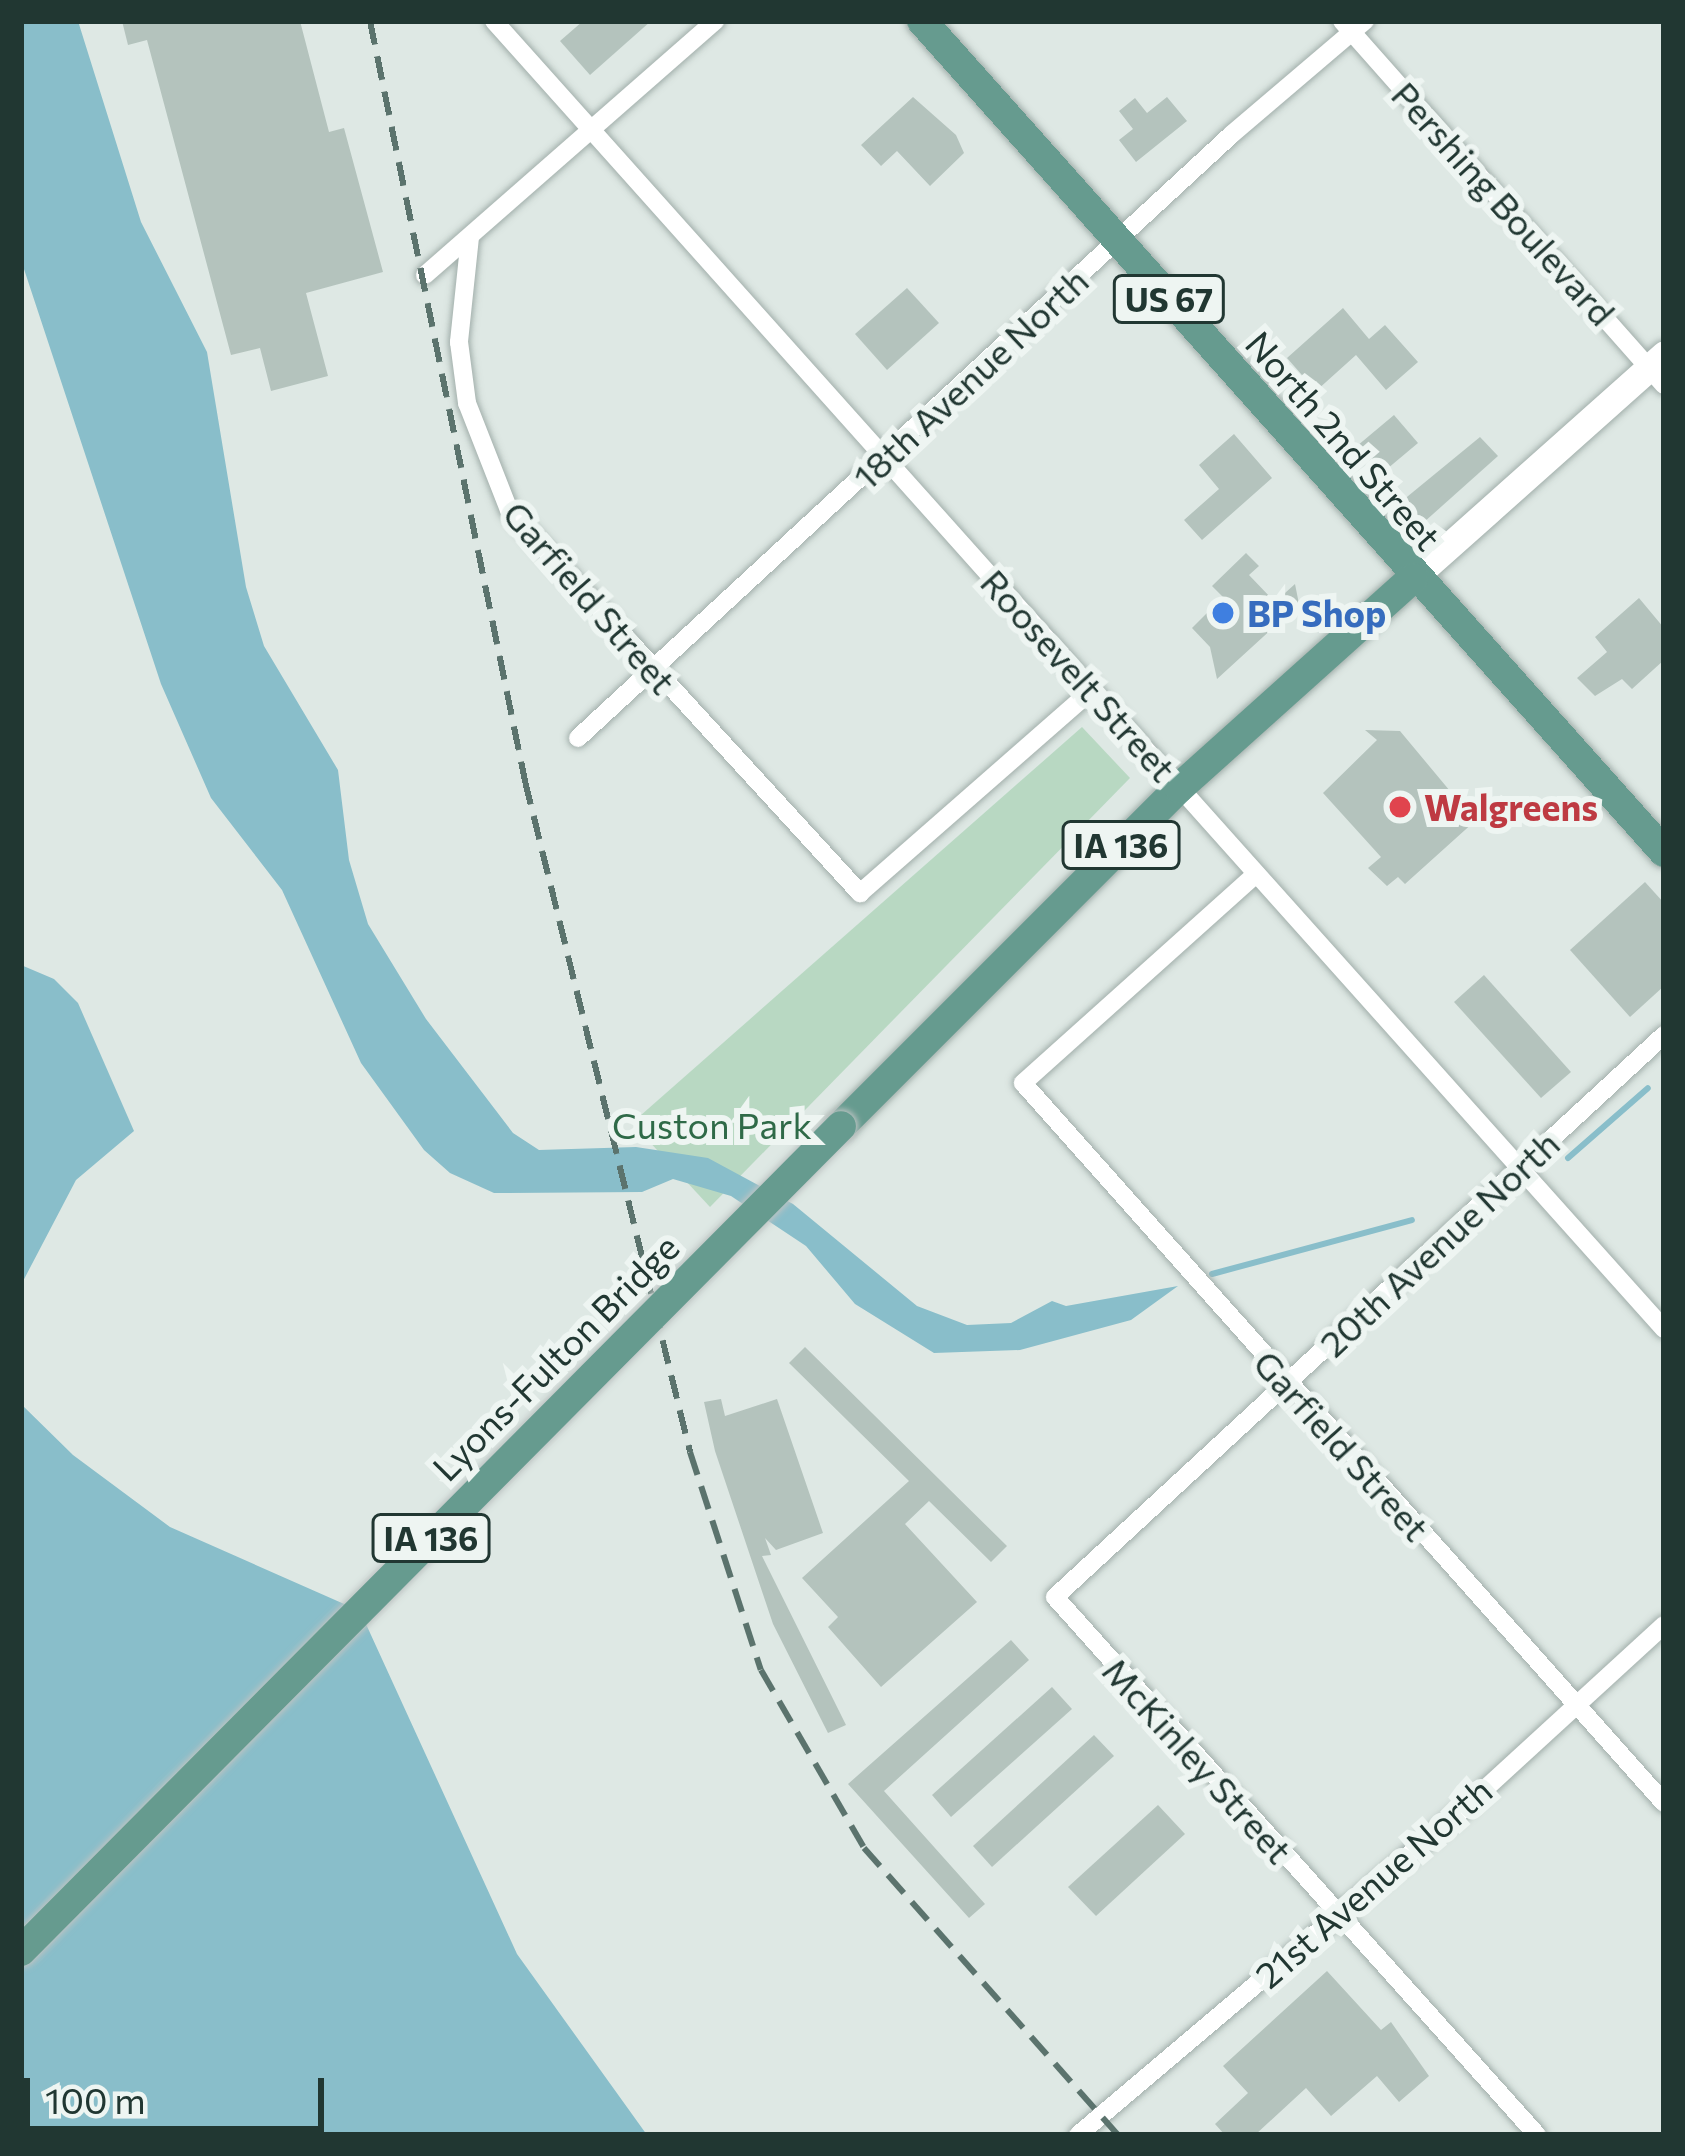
<!DOCTYPE html>
<html>
<head>
<meta charset="utf-8">
<style>
  body { margin:0 }
  #map { position:relative; width:1685px; height:2156px; overflow:hidden; background:#dee8e4; font-family:Commissioner,sans-serif }
  div>[style] { position:absolute }
  [style*='--x'] { left:calc(var(--x)*1px); top:calc(var(--y)*1px); width:calc(var(--w)*1px); rotate:calc(var(--a)*1deg) }
  .green>* { inset:0; background:#b8d8c2 }
  .water>* { inset:0; background:#89beca }
  .stream>* { height:6px; margin:-3px; padding:0 3px; transform-origin:3px; border-radius:3px; background:#89beca }
  .building>* { inset:0; background:#b4c3bd }
  .roads { filter:drop-shadow(0 0 3px #a2afab) drop-shadow(0 0 3px #a2afab) }
  .street>* { height:18px; margin:-9px; padding:0 9px; transform-origin:9px; border-radius:9px; background:#fff }
  .secondary>* { height:27px; margin:-13.5px; padding:0 13.5px; transform-origin:13.5px; border-radius:13.5px; background:#fff }
  .primary>* { height:30px; margin:-15px; padding:0 15px; transform-origin:15px; border-radius:15px; background:#669b8f }
  .rail>* { height:6px; margin-top:-3px; transform-origin:0; background:repeating-linear-gradient(90deg,#5b736d 0 24px,transparent 0 36px) }
  .bridges { filter:drop-shadow(0 0 3px #bcc3c2) drop-shadow(0 0 3px #bcc3c2) }
  .primary-bridge>* { height:30px; margin:-15px; padding:0 15px; transform-origin:15px; border-radius:15px; background:#669b8f }
  .dots>* { width:33px; height:33px; translate:-50% -50%; box-sizing:border-box; border:6px solid #eef5f2; border-radius:50% }
  span { translate:-50% -50%; white-space:nowrap; text-align:center; line-height:1.15; -webkit-text-stroke:12px #eef5f2; paint-order:stroke }
  .shield-label span { padding:3px 9px; background:#eef5f2; border:3px solid; border-radius:9px; -webkit-text-stroke-width:0 }
  .shield-label { font-size:33px; color:#213732; font-weight:700 }
  .street-label { font-size:36px; color:#213732 }
  .shop-label { font-size:36px; color:#366cbe; font-weight:700 }
  .left { translate:0 -50%; text-align:left }
  .health-label { font-size:36px; color:#be3a42; font-weight:700 }
  .park-label { font-size:36px; color:#2f6a48 }
  .frame { position:absolute; inset:0; border:24px solid #213732; pointer-events:none }
  .scale { position:absolute; left:24px; top:2078px; width:300px; height:54px; box-sizing:border-box; border:6px solid #213732; border-top:0; padding-left:15px; font-size:36px; line-height:42px; white-space:nowrap; color:#213732; -webkit-text-stroke:9px #eef5f2; paint-order:stroke }
</style>
</head>
<body>
<div id="map">
  <div class="green">
    <div style="clip-path:polygon(1082px 727px,1130px 778px,710px 1207px,632px 1123px)"></div>
  </div>
  <div class="water">
    <div style="clip-path:polygon(21px 21px,78px 21px,141px 222px,207px 352px,246px 587px,264px 646px,338px 770px,349px 860px,368px 924px,426px 1019px,513px 1133px,539px 1150px,636px 1147px,708px 1158px,793px 1204px,917px 1306px,967px 1325px,1011px 1323px,1052px 1301px,1066px 1306px,1178px 1286px,1131px 1320px,1020px 1350px,934px 1353px,855px 1304px,806px 1246px,731px 1196px,673px 1179px,642px 1192px,494px 1193px,450px 1173px,424px 1150px,361px 1063px,282px 890px,211px 798px,161px 684px,21px 260px)"></div>
    <div style="clip-path:polygon(21px 965px,54px 979px,78px 1003px,134px 1131px,76px 1180px,21px 1285px)"></div>
    <div style="clip-path:polygon(21px 1404px,73px 1455px,170px 1527px,360px 1611px,517px 1954px,647px 2135px,21px 2135px)"></div>
  </div>
  <div class="stream">
    <div style="--x:1568;--y:1158;--w:106;--a:-41.2"></div>
    <div style="--x:1212;--y:1274;--w:207;--a:-15.1"></div>
  </div>
  <div class="building">
    <div style="clip-path:polygon(122px 21px,300px 21px,329px 132px,344px 128px,383px 272px,306px 293px,328px 376px,271px 391px,260px 348px,231px 355px,147px 40px,128px 45px)"></div>
    <div style="clip-path:polygon(583px 21px,651px 21px,590px 75px,560px 41px)"></div>
    <div style="clip-path:polygon(913px 97px,956px 135px,964px 153px,930px 186px,897px 151px,881px 166px,861px 145px)"></div>
    <div style="clip-path:polygon(1167px 97px,1187px 121px,1136px 162px,1119px 140px,1133px 129px,1119px 111px,1135px 98px,1147px 113px)"></div>
    <div style="clip-path:polygon(907px 288px,939px 323px,887px 370px,855px 334px)"></div>
    <div style="clip-path:polygon(1343px 308px,1369px 339px,1385px 325px,1418px 362px,1386px 390px,1356px 355px,1316px 391px,1287px 358px)"></div>
    <div style="clip-path:polygon(1394px 415px,1418px 443px,1381px 474px,1357px 446px)"></div>
    <div style="clip-path:polygon(1234px 434px,1272px 478px,1202px 540px,1184px 520px,1219px 489px,1199px 465px)"></div>
    <div style="clip-path:polygon(1480px 437px,1498px 456px,1423px 523px,1402px 501px)"></div>
    <div style="clip-path:polygon(1246px 553px,1259px 566px,1249px 575px,1275px 602px,1295px 584px,1299px 604px,1217px 679px,1210px 647px,1192px 628px,1223px 597px,1212px 586px)"></div>
    <div style="clip-path:polygon(1639px 598px,1664px 628px,1664px 660px,1632px 689px,1622px 679px,1595px 696px,1577px 678px,1607px 652px,1595px 637px)"></div>
    <div style="clip-path:polygon(1365px 730px,1400px 731px,1475px 821px,1405px 884px,1398px 877px,1387px 886px,1368px 868px,1381px 857px,1323px 793px,1377px 740px)"></div>
    <div style="clip-path:polygon(1645px 882px,1664px 903px,1664px 986px,1630px 1017px,1570px 950px)"></div>
    <div style="clip-path:polygon(1484px 975px,1571px 1072px,1541px 1098px,1454px 1002px)"></div>
    <div style="clip-path:polygon(805px 1347px,1007px 1546px,991px 1562px,929px 1501px,905px 1524px,977px 1602px,881px 1687px,828px 1627px,838px 1617px,802px 1578px,909px 1481px,789px 1363px)"></div>
    <div style="clip-path:polygon(721px 1399px,725px 1416px,777px 1399px,823px 1533px,776px 1550px,765px 1538px,771px 1555px,762px 1556px,846px 1725px,828px 1733px,773px 1624px,715px 1451px,704px 1402px)"></div>
    <div style="clip-path:polygon(1011px 1640px,1029px 1660px,884px 1791px,985px 1904px,969px 1918px,848px 1784px)"></div>
    <div style="clip-path:polygon(1052px 1687px,1072px 1709px,951px 1817px,932px 1795px)"></div>
    <div style="clip-path:polygon(1094px 1735px,1114px 1756px,992px 1867px,973px 1846px)"></div>
    <div style="clip-path:polygon(1158px 1805px,1185px 1834px,1096px 1916px,1068px 1887px)"></div>
    <div style="clip-path:polygon(1327px 1971px,1381px 2030px,1391px 2022px,1429px 2076px,1399px 2102px,1377px 2076px,1331px 2116px,1306px 2088px,1255px 2135px,1225px 2135px,1215px 2124px,1248px 2093px,1223px 2066px)"></div>
  </div>
  <div class="roads">
    <div class="street">
      <div style="--x:494;--y:21;--w:1755;--a:48.19"></div>
      <div style="--x:1342;--y:21;--w:486;--a:48.5"></div>
      <div style="--x:470;--y:237;--w:106;--a:96"></div>
      <div style="--x:459;--y:342;--w:62;--a:82.5"></div>
      <div style="--x:467;--y:403;--w:115;--a:68.6"></div>
      <div style="--x:509;--y:510;--w:520;--a:47.5"></div>
      <div style="--x:860;--y:893;--w:307;--a:-41.2"></div>
      <div style="--x:425;--y:275;--w:386;--a:-41.2"></div>
      <div style="--x:578;--y:738;--w:890;--a:-42.72"></div>
      <div style="--x:1232;--y:134;--w:175;--a:-40.4"></div>
      <div style="--x:1256;--y:874;--w:313;--a:138.1"></div>
      <div style="--x:1023;--y:1083;--w:964;--a:48.32"></div>
      <div style="--x:1078;--y:2135;--w:503;--a:-40.24"></div>
      <div style="--x:1462;--y:1810;--w:274;--a:-42.5"></div>
      <div style="--x:1537;--y:2135;--w:722;--a:-131.86"></div>
      <div style="--x:1055;--y:1597;--w:829;--a:-42.7"></div>
    </div>
    <div class="secondary">
      <div style="--x:1413;--y:578;--w:336;--a:-41.7"></div>
    </div>
    <div class="primary">
      <div style="--x:922;--y:21;--w:1114;--a:48.24"></div>
      <div style="--x:841;--y:1126;--w:478;--a:-45"></div>
      <div style="--x:1179;--y:788;--w:314;--a:-41.9"></div>
    </div>
  </div>
  <div class="rail">
    <div style="--x:370;--y:21;--w:776;--a:78.47"></div>
    <div style="--x:525;--y:781;--w:691;--a:76.18"></div>
    <div style="--x:690;--y:1452;--w:229;--a:72"></div>
    <div style="--x:761;--y:1670;--w:206;--a:59.9"></div>
    <div style="--x:864;--y:1848;--w:383;--a:48.5"></div>
  </div>
  <div class="bridges">
    <div class="primary-bridge">
      <div style="--x:21;--y:1951;--w:1163;--a:-45.17"></div>
    </div>
  </div>
  <div class="dots">
    <div style="left:1223px;top:613px;background:#3f7fe0"></div>
    <div style="left:1400px;top:807px;background:#e0444e"></div>
  </div>
  <div class="shield-label">
    <span style="left:1169px;top:299px">US 67</span>
    <span style="left:1121px;top:845px">IA 136</span>
    <span style="left:431px;top:1538px">IA 136</span>
  </div>
  <div class="street-label">
    <span style="left:1504px;top:203px;rotate:48deg">Pershing Boulevard</span>
    <span style="left:970px;top:378px;rotate:-43deg">18th Avenue North</span>
    <span style="left:1344px;top:440px;rotate:49deg">North 2nd Street</span>
    <span style="left:590px;top:597px;rotate:49deg">Garfield Street</span>
    <span style="left:1079px;top:675px;rotate:48deg">Roosevelt Street</span>
    <span style="left:1439px;top:1243px;rotate:-43deg">20th Avenue North</span>
    <span style="left:555px;top:1357px;rotate:-45deg">Lyons-Fulton Bridge</span>
    <span style="left:1342px;top:1445px;rotate:48deg">Garfield Street</span>
    <span style="left:1198px;top:1760px;rotate:48deg">McKinley Street</span>
    <span style="left:1373px;top:1882px;rotate:-41deg">21st Avenue North</span>
  </div>
  <div class="shop-label">
    <span class="left" style="left:1247px;top:613px">BP Shop</span>
  </div>
  <div class="health-label">
    <span class="left" style="left:1424px;top:807px">Walgreens</span>
  </div>
  <div class="park-label">
    <span style="left:712px;top:1125px">Custon Park</span>
  </div>
  <div class="frame"></div>
  <div class="scale">100 m</div>
</div>
</body>
</html>
